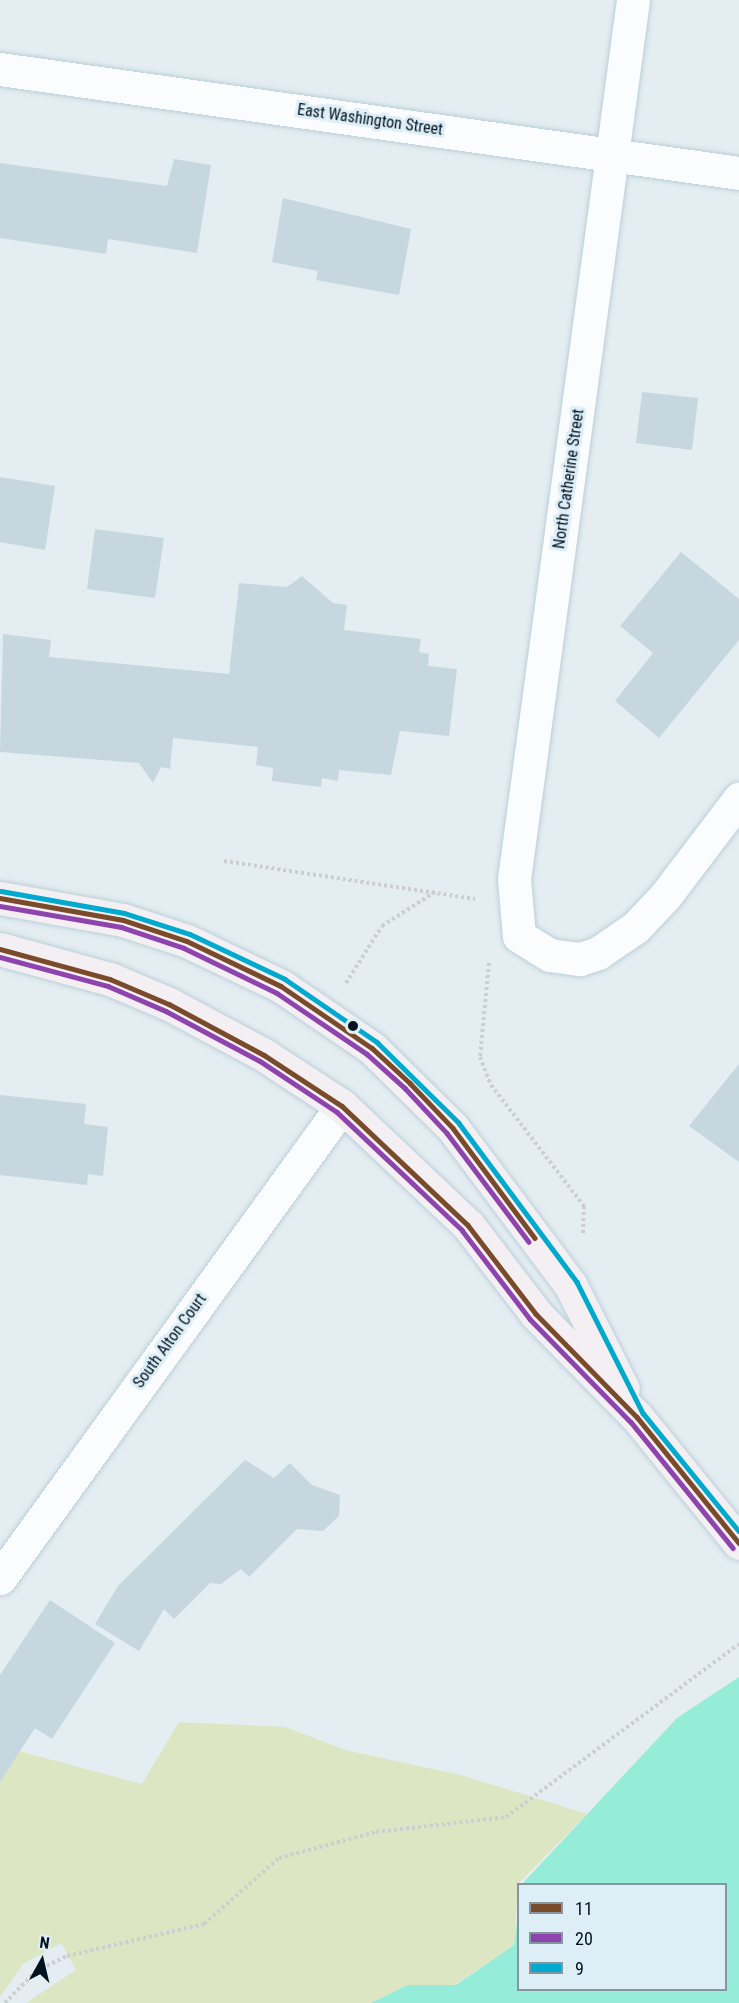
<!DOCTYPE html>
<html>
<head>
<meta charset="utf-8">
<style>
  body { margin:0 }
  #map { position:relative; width:739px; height:2003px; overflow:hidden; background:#e4edf1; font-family:"Roboto Condensed",sans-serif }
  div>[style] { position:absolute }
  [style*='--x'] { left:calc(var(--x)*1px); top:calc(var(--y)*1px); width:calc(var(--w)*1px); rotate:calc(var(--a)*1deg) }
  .green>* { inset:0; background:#dce6c2 }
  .water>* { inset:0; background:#95edd9 }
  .building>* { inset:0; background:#c7d7e0 }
  .path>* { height:4px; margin-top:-2px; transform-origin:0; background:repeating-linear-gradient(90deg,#cccfd1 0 3px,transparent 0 6px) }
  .roads { filter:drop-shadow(0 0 2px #bbcfda) drop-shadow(0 0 2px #bbcfda) }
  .minor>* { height:33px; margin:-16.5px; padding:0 16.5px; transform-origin:16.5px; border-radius:16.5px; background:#fbfcfd }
  .primary>* { height:33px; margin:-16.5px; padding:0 16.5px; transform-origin:16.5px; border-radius:16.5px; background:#f3eff2 }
  .bus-1>* { height:4.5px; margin:-2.25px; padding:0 2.25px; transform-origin:2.25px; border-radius:2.25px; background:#7a4b2a }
  .bus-2>* { height:4.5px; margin:-2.25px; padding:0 2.25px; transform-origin:2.25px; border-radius:2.25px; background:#8e44ad }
  .bus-3>* { height:4.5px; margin:-2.25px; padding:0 2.25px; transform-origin:2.25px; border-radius:2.25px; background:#00a9ce }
  .dots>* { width:16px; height:16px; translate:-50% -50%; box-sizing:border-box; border:3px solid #deeef7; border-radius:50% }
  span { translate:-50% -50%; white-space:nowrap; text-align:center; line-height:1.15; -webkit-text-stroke:6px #deeef7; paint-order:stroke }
  .street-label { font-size:16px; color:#00121f }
  .legend { position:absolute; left:517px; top:1883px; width:210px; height:108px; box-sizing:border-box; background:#deeef7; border:2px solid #8596a1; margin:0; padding:8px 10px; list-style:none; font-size:18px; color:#00121f }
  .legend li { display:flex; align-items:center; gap:12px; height:30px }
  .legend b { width:30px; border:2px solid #8596a1 }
  .north { position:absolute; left:12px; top:1931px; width:60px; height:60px; -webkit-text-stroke:4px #deeef7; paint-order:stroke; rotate:8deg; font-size:16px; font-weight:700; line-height:24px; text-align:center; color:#00121f }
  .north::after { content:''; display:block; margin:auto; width:21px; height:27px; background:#00121f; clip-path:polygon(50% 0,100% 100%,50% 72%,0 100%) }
</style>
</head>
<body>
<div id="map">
  <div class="green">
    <div style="clip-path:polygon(179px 1722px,285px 1727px,345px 1750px,461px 1775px,587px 1814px,518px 1884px,514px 1945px,455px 1985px,407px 1985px,371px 2003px,26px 2003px,76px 1970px,61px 1943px,23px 1964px,0 1997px,0 1746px,142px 1784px)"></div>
  </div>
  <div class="water">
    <div style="clip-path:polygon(739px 1677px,739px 2003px,371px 2003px,407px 1985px,456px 1985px,514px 1945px,518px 1912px,518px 1990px,726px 1990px,726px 1884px,522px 1884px,677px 1718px)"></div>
  </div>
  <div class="building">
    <div style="clip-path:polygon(174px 159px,211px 165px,197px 253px,108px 239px,106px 254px,0 238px,0 163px,167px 186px)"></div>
    <div style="clip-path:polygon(283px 198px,411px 229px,399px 295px,316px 280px,318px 271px,272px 262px)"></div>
    <div style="clip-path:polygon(642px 392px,698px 398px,692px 450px,636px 443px)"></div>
    <div style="clip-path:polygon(0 477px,55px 486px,45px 550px,0 542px)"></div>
    <div style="clip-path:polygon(95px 529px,164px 538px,155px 598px,87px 589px)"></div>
    <div style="clip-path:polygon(681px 552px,739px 599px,739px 640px,659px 738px,615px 701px,653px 653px,620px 626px)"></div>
    <div style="clip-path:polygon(302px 576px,333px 603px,347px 605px,344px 630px,421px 639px,419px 652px,429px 654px,428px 666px,457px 669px,449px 736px,400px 731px,391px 775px,339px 770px,338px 781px,322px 778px,321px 787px,272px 781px,273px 768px,256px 765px,258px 747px,173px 738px,170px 769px,161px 767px,153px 783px,139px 763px,0 752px,3px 634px,51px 640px,49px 657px,229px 674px,239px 583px,287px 587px)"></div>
    <div style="clip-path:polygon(739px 1064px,739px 1162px,689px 1126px)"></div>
    <div style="clip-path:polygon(0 1095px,86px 1104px,84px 1124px,108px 1127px,103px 1176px,88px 1174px,87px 1185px,0 1175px)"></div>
    <div style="clip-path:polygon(245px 1460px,274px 1478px,290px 1463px,312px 1485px,340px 1495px,339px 1516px,323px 1531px,297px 1529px,249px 1577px,241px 1569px,221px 1584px,210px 1583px,174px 1619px,164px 1609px,139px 1651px,95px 1624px,118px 1586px)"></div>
    <div style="clip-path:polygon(50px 1600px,115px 1643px,52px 1739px,35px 1728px,0 1782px,0 1675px)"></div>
  </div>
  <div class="path">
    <div style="--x:224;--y:861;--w:254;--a:8.6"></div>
    <div style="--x:489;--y:963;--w:94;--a:95.5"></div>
    <div style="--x:480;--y:1057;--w:30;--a:69"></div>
    <div style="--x:491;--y:1085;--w:153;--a:52.5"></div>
    <div style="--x:584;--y:1206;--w:27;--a:92"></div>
    <div style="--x:346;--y:983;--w:67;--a:-57.7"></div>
    <div style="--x:382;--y:926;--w:63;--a:-32.7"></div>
    <div style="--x:5;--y:2003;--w:45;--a:-45.9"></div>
    <div style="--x:36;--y:1971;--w:34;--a:-26"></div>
    <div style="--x:67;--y:1956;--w:141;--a:-13.1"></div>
    <div style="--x:204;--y:1924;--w:100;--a:-41.3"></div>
    <div style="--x:279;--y:1858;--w:100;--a:-15"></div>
    <div style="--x:376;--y:1832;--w:131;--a:-6.6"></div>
    <div style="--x:506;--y:1817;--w:290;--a:-36.6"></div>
  </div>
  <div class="roads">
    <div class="minor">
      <div style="--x:633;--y:0;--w:887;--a:97.71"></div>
      <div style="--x:514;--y:879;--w:57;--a:85"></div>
      <div style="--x:519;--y:936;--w:36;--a:32"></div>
      <div style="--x:550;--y:955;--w:30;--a:8"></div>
      <div style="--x:580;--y:959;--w:19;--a:-18"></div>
      <div style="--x:598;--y:953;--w:46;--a:-34.4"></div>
      <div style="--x:636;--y:927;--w:44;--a:-46.8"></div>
      <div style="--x:666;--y:895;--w:121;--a:-52.8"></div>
      <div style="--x:0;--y:69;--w:746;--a:8.01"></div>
      <div style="--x:0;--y:1578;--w:583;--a:-54.07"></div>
    </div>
    <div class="primary">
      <div style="--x:0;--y:898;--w:125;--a:10.1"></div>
      <div style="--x:123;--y:920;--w:67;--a:18.2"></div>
      <div style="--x:187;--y:941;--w:104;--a:25.6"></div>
      <div style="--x:281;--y:986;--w:110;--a:34.3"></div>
      <div style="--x:372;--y:1048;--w:114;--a:44.6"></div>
      <div style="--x:453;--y:1128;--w:197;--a:53.2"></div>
      <div style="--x:571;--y:1286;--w:115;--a:63.2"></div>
      <div style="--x:0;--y:949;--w:114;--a:15.3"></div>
      <div style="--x:110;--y:979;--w:64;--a:23"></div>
      <div style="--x:169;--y:1004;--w:108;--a:28.2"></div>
      <div style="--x:264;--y:1055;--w:93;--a:33.2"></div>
      <div style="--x:342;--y:1106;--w:173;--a:43.4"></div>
      <div style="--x:468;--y:1225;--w:112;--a:52.6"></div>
      <div style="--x:536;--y:1314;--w:144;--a:45.6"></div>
      <div style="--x:637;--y:1417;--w:162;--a:51"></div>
    </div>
  </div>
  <div class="bus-1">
    <div style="--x:0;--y:898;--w:125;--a:10.1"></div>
    <div style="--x:123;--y:920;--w:67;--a:18.2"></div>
    <div style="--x:187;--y:941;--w:104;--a:25.6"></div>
    <div style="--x:281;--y:986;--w:110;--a:34.3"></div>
    <div style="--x:372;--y:1048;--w:52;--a:42.6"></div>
    <div style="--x:410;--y:1083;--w:62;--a:46.3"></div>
    <div style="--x:453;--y:1128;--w:137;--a:53.3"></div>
    <div style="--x:0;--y:949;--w:114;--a:15.3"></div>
    <div style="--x:110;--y:979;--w:64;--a:23"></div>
    <div style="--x:169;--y:1004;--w:108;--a:28.2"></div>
    <div style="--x:264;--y:1055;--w:93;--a:33.2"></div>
    <div style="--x:342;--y:1106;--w:173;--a:43.4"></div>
    <div style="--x:468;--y:1225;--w:112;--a:52.6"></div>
    <div style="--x:536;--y:1314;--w:144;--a:45.6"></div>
    <div style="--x:637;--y:1417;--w:162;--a:51"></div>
  </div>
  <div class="bus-2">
    <div style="--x:0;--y:906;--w:123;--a:9.8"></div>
    <div style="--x:121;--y:927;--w:66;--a:18.4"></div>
    <div style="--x:184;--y:948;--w:103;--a:25.8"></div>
    <div style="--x:277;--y:993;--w:109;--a:34.1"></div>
    <div style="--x:367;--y:1054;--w:51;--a:41.8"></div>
    <div style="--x:405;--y:1088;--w:62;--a:47"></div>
    <div style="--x:447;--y:1133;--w:136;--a:53"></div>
    <div style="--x:0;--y:957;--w:112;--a:15"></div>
    <div style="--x:108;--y:986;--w:63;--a:23.3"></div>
    <div style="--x:166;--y:1011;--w:106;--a:28"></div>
    <div style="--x:260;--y:1061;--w:92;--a:33.5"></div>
    <div style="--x:337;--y:1112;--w:172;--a:43.3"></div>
    <div style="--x:462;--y:1230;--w:112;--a:52.6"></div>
    <div style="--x:530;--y:1319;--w:144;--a:45.6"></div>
    <div style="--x:631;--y:1422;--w:162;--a:51"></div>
  </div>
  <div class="bus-3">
    <div style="--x:1;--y:891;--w:125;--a:10.1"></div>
    <div style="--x:124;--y:913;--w:69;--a:17.7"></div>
    <div style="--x:190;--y:934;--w:105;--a:25.3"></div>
    <div style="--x:285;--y:979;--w:112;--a:34.4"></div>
    <div style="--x:377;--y:1042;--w:115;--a:44.6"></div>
    <div style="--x:459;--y:1123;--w:198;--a:53.4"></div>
    <div style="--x:577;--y:1282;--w:147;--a:63.3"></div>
    <div style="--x:643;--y:1413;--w:152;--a:50.9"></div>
  </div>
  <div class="dots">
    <div style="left:353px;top:1026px;background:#00121f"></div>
  </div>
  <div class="street-label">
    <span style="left:370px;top:120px;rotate:8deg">East Washington Street</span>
    <span style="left:569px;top:479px;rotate:-82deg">North Catherine Street</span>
    <span style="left:170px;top:1341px;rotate:-54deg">South Alton Court</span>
  </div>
  <ul class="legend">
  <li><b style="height:8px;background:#7a4b2a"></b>11</li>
  <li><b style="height:8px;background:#8e44ad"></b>20</li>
  <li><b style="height:8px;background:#00a9ce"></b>9</li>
  </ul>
  <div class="north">N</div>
</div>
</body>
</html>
